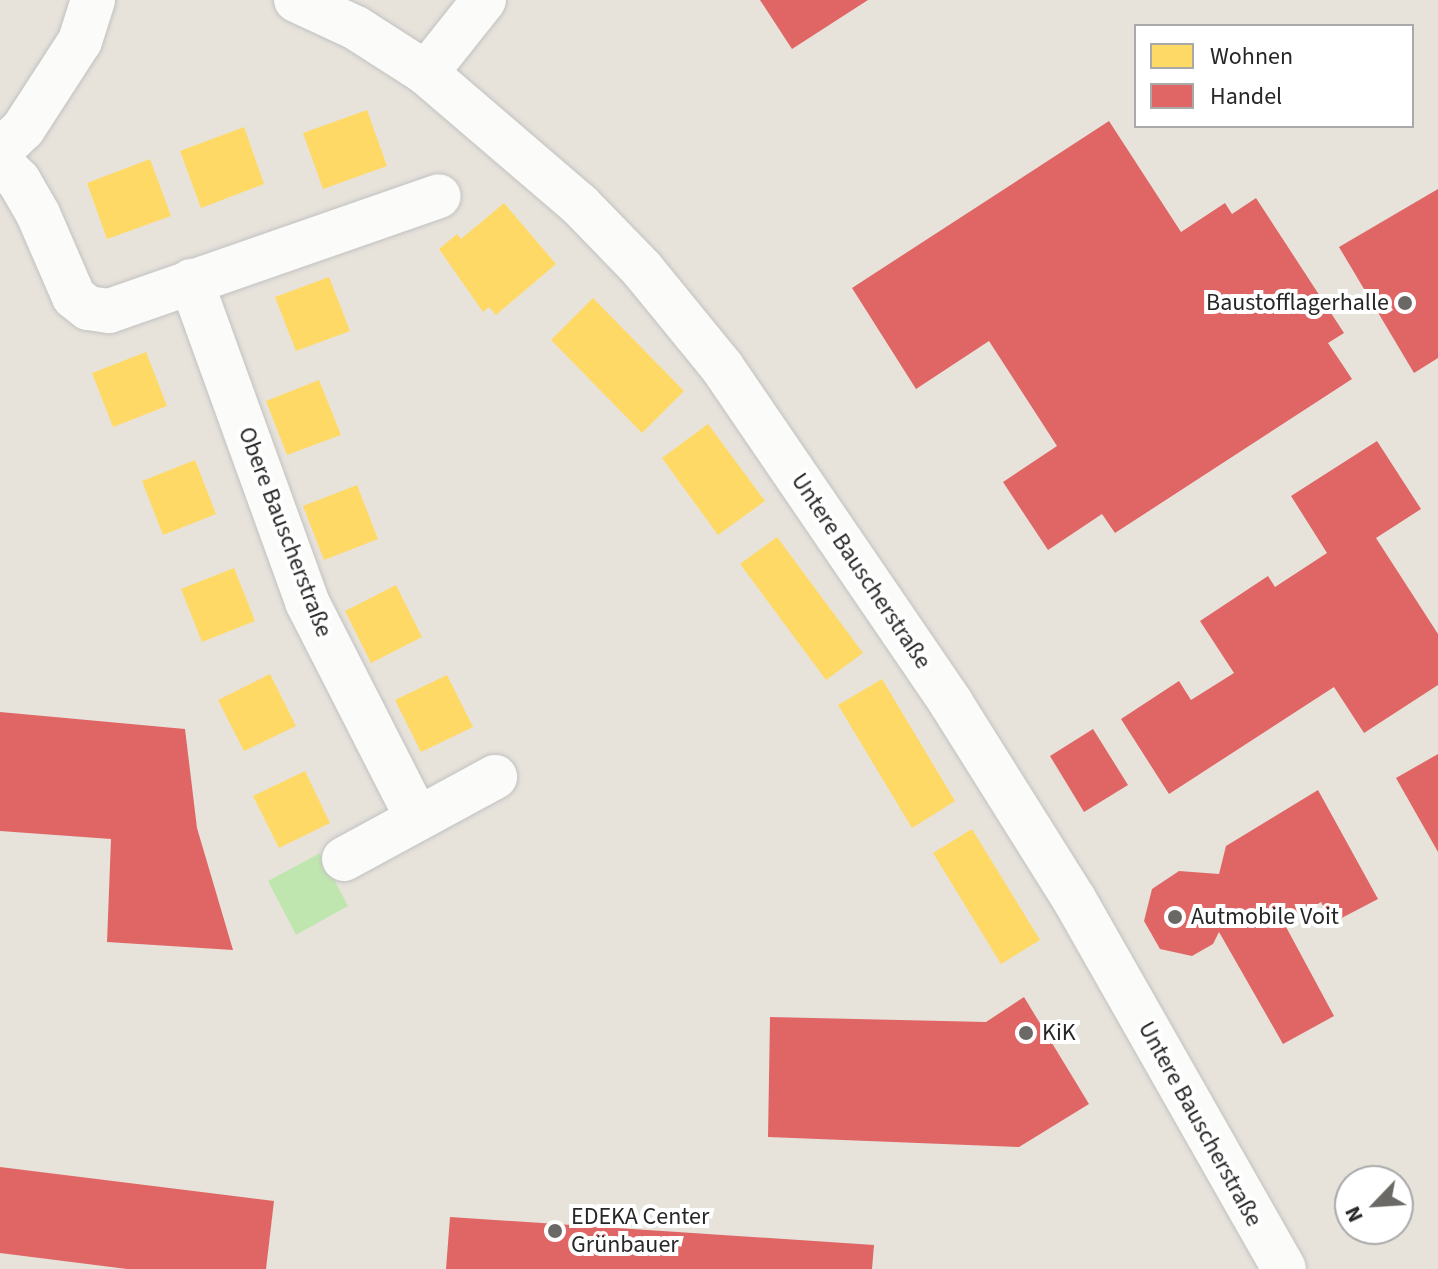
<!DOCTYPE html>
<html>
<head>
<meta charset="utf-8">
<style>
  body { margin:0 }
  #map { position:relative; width:1438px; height:1269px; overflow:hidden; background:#e7e3db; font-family:"Source Sans 3",sans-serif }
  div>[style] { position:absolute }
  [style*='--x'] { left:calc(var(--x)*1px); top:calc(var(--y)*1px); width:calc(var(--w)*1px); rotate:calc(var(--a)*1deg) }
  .green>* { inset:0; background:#c0e6b0 }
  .homes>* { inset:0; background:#ffd966 }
  .shops>* { inset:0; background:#e06666 }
  .roads { filter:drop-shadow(0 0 2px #c2c1c2) drop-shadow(0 0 2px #c2c1c2) }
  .minor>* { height:44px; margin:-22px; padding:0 22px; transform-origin:22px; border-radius:22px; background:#fbfbfa }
  .dots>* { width:22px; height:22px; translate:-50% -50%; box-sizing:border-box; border:4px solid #fff; border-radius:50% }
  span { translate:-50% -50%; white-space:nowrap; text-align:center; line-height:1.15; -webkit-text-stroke:8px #fff; paint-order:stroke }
  .poi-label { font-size:24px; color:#272727 }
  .right { translate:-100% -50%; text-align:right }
  .left { translate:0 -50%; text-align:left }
  .street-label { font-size:24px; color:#272727 }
  .legend { position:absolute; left:1134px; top:24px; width:280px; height:104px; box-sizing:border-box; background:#fff; border:2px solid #a9a9a9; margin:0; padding:10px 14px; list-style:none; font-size:24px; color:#272727 }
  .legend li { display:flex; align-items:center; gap:16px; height:40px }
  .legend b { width:40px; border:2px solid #a9a9a9 }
  .north { position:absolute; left:1334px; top:1165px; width:80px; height:80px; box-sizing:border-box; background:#fff; border:2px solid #a9a9a9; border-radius:50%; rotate:245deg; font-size:22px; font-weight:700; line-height:32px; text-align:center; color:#272727 }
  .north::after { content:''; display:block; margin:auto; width:28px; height:36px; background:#6a6966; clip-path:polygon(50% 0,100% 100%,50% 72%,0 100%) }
</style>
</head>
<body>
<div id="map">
  <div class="green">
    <div style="clip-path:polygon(320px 853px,348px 906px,296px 935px,268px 881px)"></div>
  </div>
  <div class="homes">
    <div style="clip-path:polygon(367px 110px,387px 166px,323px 189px,303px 133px)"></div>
    <div style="clip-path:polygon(244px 127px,264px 184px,201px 208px,180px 151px)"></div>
    <div style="clip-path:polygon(150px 159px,171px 216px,107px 239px,87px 183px)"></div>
    <div style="clip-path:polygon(504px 203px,556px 264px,496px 315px,489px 307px,483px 312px,439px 249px,457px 234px,461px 239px)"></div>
    <div style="clip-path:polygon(329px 277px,350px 331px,296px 351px,275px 297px)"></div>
    <div style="clip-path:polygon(593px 298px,684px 391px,642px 433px,551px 340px)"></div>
    <div style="clip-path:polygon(146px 352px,167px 406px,113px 427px,92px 373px)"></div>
    <div style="clip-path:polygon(319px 380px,341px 435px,287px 455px,266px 401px)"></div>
    <div style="clip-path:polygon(708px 424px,765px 501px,718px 535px,662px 458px)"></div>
    <div style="clip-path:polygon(195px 460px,216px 514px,163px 535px,142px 481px)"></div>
    <div style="clip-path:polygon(357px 485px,378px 539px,324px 560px,303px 506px)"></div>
    <div style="clip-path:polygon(777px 537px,863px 653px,826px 680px,740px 564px)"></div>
    <div style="clip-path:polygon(234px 568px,255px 621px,202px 642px,181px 589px)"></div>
    <div style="clip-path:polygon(396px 585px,422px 637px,371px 663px,345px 611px)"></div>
    <div style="clip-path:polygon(270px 674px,296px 726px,244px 751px,218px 700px)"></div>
    <div style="clip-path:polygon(447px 675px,473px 727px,421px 752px,395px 700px)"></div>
    <div style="clip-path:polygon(882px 679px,955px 801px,912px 828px,838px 705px)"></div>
    <div style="clip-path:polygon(305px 771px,330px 823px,279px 848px,253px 796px)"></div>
    <div style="clip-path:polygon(972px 829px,1040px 940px,1001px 964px,933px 853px)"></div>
  </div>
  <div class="shops">
    <div style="clip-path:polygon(760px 0,868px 0,792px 49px)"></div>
    <div style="clip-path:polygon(1109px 121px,1181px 232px,1225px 203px,1232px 214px,1256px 198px,1344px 333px,1328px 343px,1352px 379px,1115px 533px,1102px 514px,1048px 550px,1003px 482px,1057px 446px,989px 341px,916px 389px,852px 288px)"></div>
    <div style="clip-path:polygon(1438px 189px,1438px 358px,1414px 373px,1339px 247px)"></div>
    <div style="clip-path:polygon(1377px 441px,1421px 509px,1376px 538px,1438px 634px,1438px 685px,1364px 733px,1334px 687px,1169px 794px,1121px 719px,1179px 681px,1191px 700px,1234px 673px,1200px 621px,1268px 576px,1275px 587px,1327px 553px,1291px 496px)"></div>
    <div style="clip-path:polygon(0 712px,185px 729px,197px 828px,233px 950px,107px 942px,111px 839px,0 831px)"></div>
    <div style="clip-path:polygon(1093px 729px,1128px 785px,1084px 812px,1050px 756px)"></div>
    <div style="clip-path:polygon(1438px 754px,1438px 852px,1396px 778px)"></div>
    <div style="clip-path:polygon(1318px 790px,1378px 899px,1332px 923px,1321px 902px,1285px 925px,1334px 1016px,1283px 1044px,1219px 932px,1213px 944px,1192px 956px,1160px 949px,1144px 921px,1152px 889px,1179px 871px,1219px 874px,1226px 846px)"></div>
    <div style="clip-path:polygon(1024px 997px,1089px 1104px,1019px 1147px,768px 1137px,770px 1017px,986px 1022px)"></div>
    <div style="clip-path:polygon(0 1167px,274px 1201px,266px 1269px,127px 1269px,0 1253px)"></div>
    <div style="clip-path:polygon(450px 1217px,874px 1245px,872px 1269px,446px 1269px)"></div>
  </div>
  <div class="roads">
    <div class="minor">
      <div style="--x:296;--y:0;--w:66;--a:25"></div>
      <div style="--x:356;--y:28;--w:83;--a:32.7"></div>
      <div style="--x:426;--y:73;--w:203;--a:40.6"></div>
      <div style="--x:580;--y:205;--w:89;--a:45.9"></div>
      <div style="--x:642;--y:269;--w:127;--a:50.8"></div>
      <div style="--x:722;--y:367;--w:407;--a:55.7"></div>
      <div style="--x:951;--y:703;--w:231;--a:57.9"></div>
      <div style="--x:1074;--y:899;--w:425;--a:60.4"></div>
      <div style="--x:426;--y:73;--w:93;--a:-51.5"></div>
      <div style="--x:0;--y:151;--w:32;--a:-44"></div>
      <div style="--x:23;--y:129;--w:105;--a:-57.1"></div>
      <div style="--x:80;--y:41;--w:43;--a:-72.4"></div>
      <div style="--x:0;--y:162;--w:27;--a:45"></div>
      <div style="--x:19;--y:181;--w:38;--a:60"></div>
      <div style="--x:38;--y:214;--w:90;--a:66.6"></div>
      <div style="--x:74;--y:297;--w:18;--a:38"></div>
      <div style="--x:88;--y:308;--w:21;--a:8"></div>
      <div style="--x:109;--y:311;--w:349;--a:-19.2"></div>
      <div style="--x:191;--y:281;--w:341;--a:70.1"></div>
      <div style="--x:307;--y:602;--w:242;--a:63"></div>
      <div style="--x:344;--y:859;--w:172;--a:-28.5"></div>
    </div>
  </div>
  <div class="dots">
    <div style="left:1405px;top:303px;background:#6a6966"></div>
    <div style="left:1175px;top:917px;background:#6a6966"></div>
    <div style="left:1026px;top:1033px;background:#6a6966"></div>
    <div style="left:555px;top:1231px;background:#6a6966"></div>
  </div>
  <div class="poi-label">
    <span class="right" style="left:1389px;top:303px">Baustofflagerhalle</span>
    <span class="left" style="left:1191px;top:917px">Autmobile Voit</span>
    <span class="left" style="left:1042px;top:1033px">KiK</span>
    <span class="left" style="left:571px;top:1231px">EDEKA Center<br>Grünbauer</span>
  </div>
  <div class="street-label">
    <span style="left:285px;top:532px;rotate:69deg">Obere Bauscherstraße</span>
    <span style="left:861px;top:571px;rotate:56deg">Untere Bauscherstraße</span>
    <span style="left:1200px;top:1124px;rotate:61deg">Untere Bauscherstraße</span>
  </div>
  <ul class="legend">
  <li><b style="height:22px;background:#ffd966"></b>Wohnen</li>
  <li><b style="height:22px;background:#e06666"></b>Handel</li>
  </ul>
  <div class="north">N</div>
</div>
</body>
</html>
